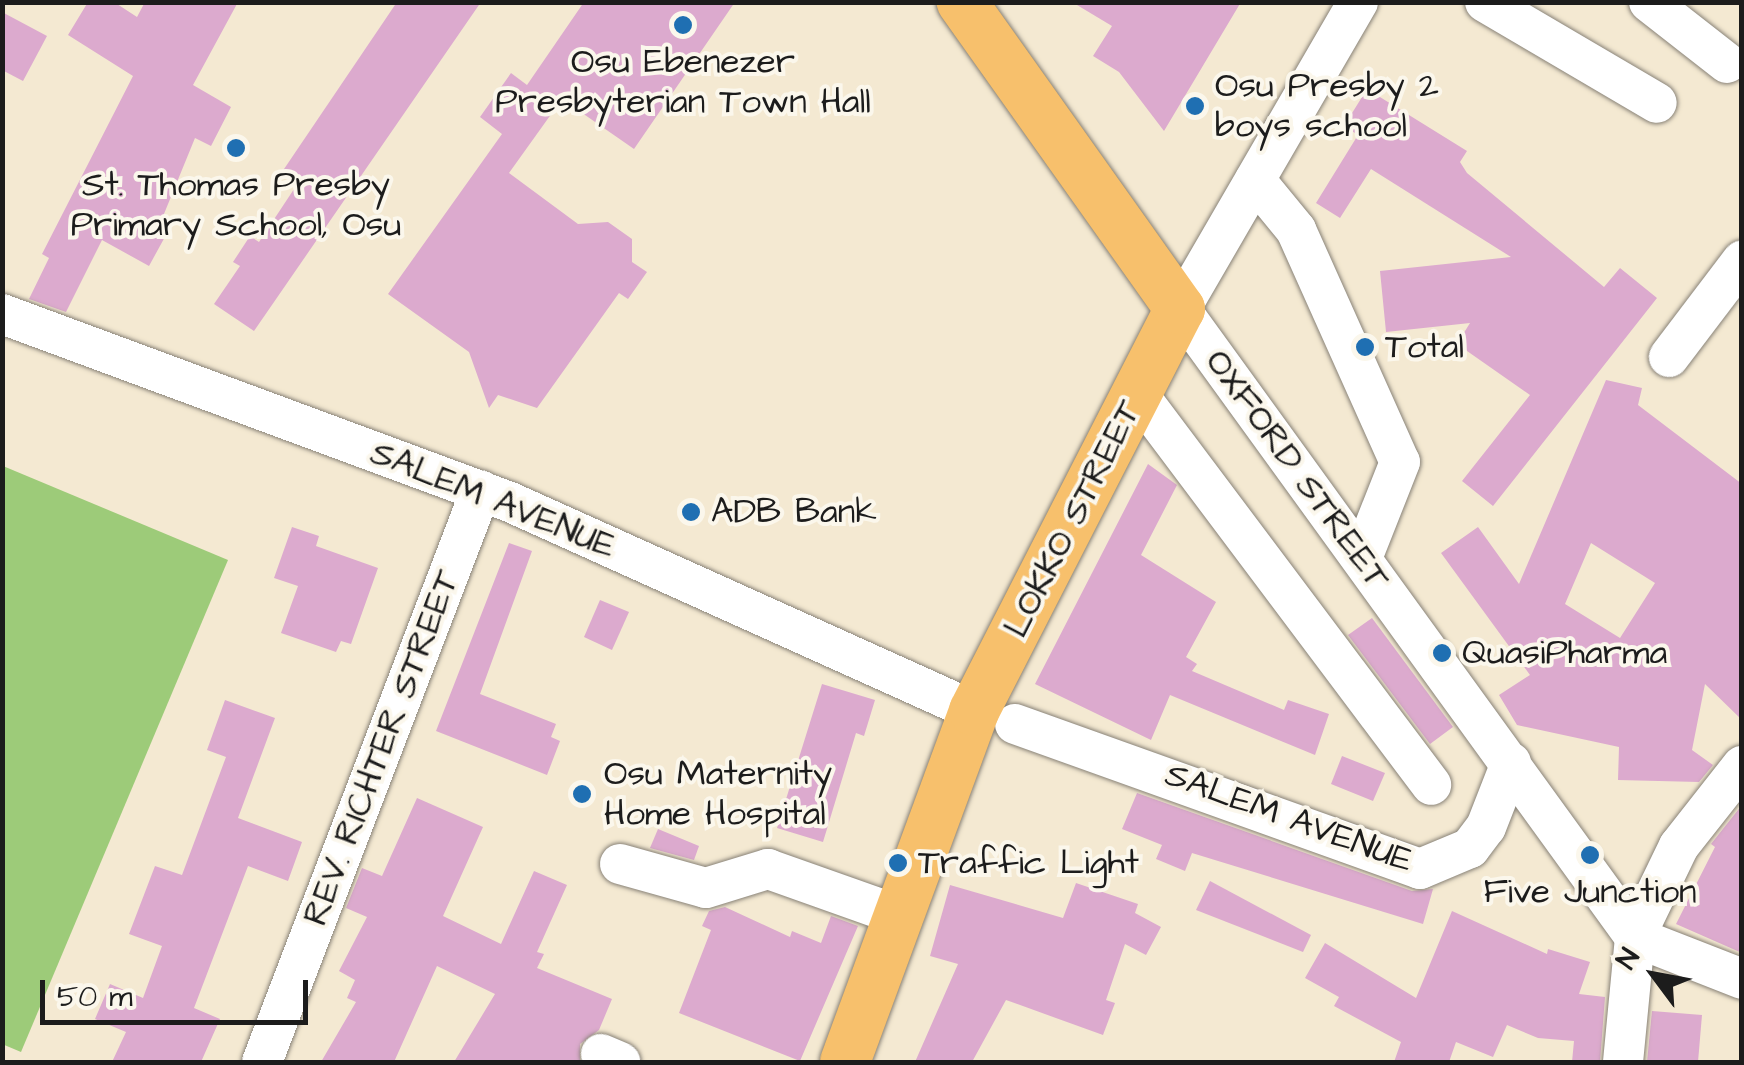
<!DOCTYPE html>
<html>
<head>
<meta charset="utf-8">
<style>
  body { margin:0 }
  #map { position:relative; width:1744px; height:1065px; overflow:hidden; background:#f4e9d2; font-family:"Architects Daughter",sans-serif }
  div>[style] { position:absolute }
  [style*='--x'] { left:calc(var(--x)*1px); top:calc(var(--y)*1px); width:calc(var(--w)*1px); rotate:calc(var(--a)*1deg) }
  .green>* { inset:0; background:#9dcb79 }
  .building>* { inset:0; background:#dcaace }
  .roads { filter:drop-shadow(0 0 2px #888277) drop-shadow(0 0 2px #888277) }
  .minor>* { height:40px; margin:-20px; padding:0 20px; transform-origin:20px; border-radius:20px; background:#fff }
  .major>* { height:50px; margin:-25px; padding:0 25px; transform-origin:25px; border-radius:25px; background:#f7c06c }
  .dots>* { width:28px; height:28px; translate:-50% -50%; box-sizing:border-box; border:5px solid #fbf7ec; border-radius:50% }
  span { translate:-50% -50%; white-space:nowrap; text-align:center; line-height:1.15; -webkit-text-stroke:8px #fbf7ec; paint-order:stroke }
  .poi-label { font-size:35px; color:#1c1c1c }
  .left { translate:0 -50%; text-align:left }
  .street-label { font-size:35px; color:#1c1c1c }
  .frame { position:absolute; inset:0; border:5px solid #1c1c1c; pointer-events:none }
  .north { position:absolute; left:1604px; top:925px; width:100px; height:100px; -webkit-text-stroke:8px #fbf7ec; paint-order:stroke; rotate:302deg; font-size:28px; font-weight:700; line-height:40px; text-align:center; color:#1c1c1c }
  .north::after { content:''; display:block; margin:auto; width:35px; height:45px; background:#1c1c1c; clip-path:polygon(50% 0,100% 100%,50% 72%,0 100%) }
  .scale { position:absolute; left:40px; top:980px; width:268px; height:45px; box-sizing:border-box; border:5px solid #1c1c1c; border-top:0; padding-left:12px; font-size:30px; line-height:35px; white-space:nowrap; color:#1c1c1c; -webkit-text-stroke:8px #fbf7ec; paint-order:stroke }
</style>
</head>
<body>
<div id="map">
  <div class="green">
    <div style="clip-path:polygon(3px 466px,228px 560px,21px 1052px,2px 1044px)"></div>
  </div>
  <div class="building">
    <div style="clip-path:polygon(88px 2px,114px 2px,137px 17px,145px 2px,238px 2px,193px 85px,231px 107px,211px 146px,195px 138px,157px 231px,166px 235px,149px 266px,102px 240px,66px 312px,29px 299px,49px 258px,42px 254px,133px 76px,68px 35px)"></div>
    <div style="clip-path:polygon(397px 2px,481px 2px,254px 331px,214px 304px,240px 266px,233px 262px,250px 236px,259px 242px,298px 183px,282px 172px)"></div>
    <div style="clip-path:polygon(584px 2px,735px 2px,634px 149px,562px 99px,509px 173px,578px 224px,608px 222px,632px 239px,632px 262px,647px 272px,628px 299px,619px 293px,537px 408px,498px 395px,489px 408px,469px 352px,388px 294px,502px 134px,480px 117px,511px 73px,527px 85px)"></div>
    <div style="clip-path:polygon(1072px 2px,1241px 2px,1164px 131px,1119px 72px,1093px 56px,1112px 26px)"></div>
    <div style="clip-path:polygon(2px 12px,47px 36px,23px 81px,2px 70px)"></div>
    <div style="clip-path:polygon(1367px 89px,1467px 151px,1460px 162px,1467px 173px,1604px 287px,1620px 268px,1657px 298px,1493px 506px,1462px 481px,1530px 395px,1457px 344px,1470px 323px,1386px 332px,1380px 271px,1511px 257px,1371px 169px,1340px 218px,1316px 203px,1358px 135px,1344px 126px)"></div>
    <div style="clip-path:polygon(evenodd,1606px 380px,1642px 388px,1638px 405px,1742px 484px,1742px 720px,1705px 684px,1692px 750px,1713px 765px,1699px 782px,1618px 780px,1619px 747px,1517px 725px,1499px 695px,1530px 675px,1441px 553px,1478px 527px,1519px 584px,1606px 380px,1591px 543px,1655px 583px,1620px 638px,1565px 604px,1591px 543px)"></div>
    <div style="clip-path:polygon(1148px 464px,1177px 485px,1141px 555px,1216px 602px,1186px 657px,1197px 664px,1192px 671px,1284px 710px,1288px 700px,1329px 714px,1315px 755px,1170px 695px,1151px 740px,1035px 684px)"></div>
    <div style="clip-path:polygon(292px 527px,319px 536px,316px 546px,378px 568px,351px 644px,341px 641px,336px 652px,281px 633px,298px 586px,274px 578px)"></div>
    <div style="clip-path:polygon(509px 543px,532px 551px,480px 694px,556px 724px,551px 737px,560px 741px,547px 775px,436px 731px)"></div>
    <div style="clip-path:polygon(600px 600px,629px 612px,612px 650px,584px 637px)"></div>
    <div style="clip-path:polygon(1372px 618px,1453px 727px,1430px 744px,1348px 635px)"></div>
    <div style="clip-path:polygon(822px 684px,875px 700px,864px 736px,856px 733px,823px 842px,777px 828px)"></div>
    <div style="clip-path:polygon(225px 700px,275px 718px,238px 818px,302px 842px,288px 881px,248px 866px,194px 1008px,220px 1019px,201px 1062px,112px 1062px,126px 1032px,95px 1019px,110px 984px,143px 998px,162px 946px,129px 934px,155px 866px,182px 875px,226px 757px,207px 750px)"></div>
    <div style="clip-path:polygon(1342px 756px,1385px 773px,1373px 801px,1331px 784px)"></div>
    <div style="clip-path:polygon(1137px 793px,1412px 891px,1433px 889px,1423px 924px,1192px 853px,1185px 871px,1156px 859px,1162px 845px,1122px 829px)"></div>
    <div style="clip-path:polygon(417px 798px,483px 827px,443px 916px,501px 944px,534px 871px,567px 885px,537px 952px,544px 954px,537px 968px,612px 999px,599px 1030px,580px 1044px,580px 1062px,454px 1062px,495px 994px,437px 966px,394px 1062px,321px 1062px,356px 1002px,347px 998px,355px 980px,339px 971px,367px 917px,346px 908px,362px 868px,382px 876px)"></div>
    <div style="clip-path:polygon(1742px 805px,1742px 953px,1676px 924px,1715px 847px,1711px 844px)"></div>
    <div style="clip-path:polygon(658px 829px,699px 846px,694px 860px,650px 848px)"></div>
    <div style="clip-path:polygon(1210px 881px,1311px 935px,1303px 952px,1196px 910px)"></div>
    <div style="clip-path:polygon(1076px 883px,1138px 904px,1135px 913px,1161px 927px,1146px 955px,1125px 944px,1106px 1000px,1115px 1003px,1103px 1035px,1006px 1000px,972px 1062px,915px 1062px,958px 964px,930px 956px,950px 885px,1063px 918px)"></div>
    <div style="clip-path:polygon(725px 907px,790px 937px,792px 931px,821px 943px,831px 916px,858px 926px,800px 1061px,679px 1013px,711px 930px,702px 926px,709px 911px)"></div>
    <div style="clip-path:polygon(1452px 911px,1547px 954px,1548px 949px,1590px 962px,1579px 994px,1605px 997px,1600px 1062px,1572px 1062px,1574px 1041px,1538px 1038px,1507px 1025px,1493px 1057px,1456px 1042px,1449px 1062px,1394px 1062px,1401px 1042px,1334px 1006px,1339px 997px,1305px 978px,1325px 943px,1416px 998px)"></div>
    <div style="clip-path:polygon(1652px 1011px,1702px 1015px,1698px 1062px,1647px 1062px)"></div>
  </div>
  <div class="roads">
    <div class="minor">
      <div style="--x:1358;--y:2;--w:355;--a:120.1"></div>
      <div style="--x:1180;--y:309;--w:776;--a:54.08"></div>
      <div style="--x:1485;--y:2;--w:199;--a:30.4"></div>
      <div style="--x:1649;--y:2;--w:99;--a:38"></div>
      <div style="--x:1255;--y:180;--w:65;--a:50.6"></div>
      <div style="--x:1296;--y:230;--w:254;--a:65.9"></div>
      <div style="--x:1400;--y:462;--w:103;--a:111.6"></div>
      <div style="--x:2;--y:314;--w:542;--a:20.31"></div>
      <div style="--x:510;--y:502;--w:509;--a:24.25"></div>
      <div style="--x:1669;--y:357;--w:121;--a:-52.8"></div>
      <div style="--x:1137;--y:393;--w:490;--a:53.1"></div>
      <div style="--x:1015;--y:724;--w:430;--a:19.7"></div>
      <div style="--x:1420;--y:869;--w:54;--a:-22.8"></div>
      <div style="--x:1470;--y:848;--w:26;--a:-53"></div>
      <div style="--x:1486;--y:827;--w:69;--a:-68.7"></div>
      <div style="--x:620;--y:864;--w:89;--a:15.6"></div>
      <div style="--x:706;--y:888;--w:65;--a:-17"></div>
      <div style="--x:768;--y:869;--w:138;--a:19.5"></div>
      <div style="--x:1635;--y:937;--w:115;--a:21.4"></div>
      <div style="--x:601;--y:1054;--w:21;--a:23"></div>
      <div style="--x:262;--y:1062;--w:612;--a:-69.05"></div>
      <div style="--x:1623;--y:1062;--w:126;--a:-84.5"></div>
      <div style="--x:1635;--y:937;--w:101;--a:-64.2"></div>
      <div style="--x:1679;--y:846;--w:102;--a:-51.8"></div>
    </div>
    <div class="major">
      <div style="--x:845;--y:1062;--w:374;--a:-69.8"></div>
      <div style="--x:974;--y:711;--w:452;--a:-62.9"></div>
      <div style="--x:1180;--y:309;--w:377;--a:-125.4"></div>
    </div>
  </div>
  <div class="dots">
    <div style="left:683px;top:25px;background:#1f6fb2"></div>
    <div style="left:1195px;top:106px;background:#1f6fb2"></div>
    <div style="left:236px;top:148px;background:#1f6fb2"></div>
    <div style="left:1365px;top:347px;background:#1f6fb2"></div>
    <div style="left:691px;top:512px;background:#1f6fb2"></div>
    <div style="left:1442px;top:653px;background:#1f6fb2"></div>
    <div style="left:582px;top:794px;background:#1f6fb2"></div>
    <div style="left:1590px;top:855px;background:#1f6fb2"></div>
    <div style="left:898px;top:863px;background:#1f6fb2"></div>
  </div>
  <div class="poi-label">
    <span style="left:683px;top:82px">Osu Ebenezer<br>Presbyterian Town Hall</span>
    <span class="left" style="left:1215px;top:106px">Osu Presby 2<br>boys school</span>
    <span style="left:236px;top:205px">St. Thomas Presby<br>Primary School, Osu</span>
    <span class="left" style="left:1385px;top:347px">Total</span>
    <span class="left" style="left:711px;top:512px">ADB Bank</span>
    <span class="left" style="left:1462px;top:653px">QuasiPharma</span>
    <span class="left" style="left:604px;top:794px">Osu Maternity<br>Home Hospital</span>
    <span class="left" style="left:918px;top:863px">Traffic Light</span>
    <span style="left:1590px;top:892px">Five Junction</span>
  </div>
  <div class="street-label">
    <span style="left:1297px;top:470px;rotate:54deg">OXFORD STREET</span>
    <span style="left:493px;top:500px;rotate:22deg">SALEM AVENUE</span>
    <span style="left:1073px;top:519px;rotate:-63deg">LOKKO STREET</span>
    <span style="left:382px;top:748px;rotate:-69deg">REV. RICHTER STREET</span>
    <span style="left:1289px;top:818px;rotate:20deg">SALEM AVENUE</span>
  </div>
  <div class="frame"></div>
  <div class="north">N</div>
  <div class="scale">50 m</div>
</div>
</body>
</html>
